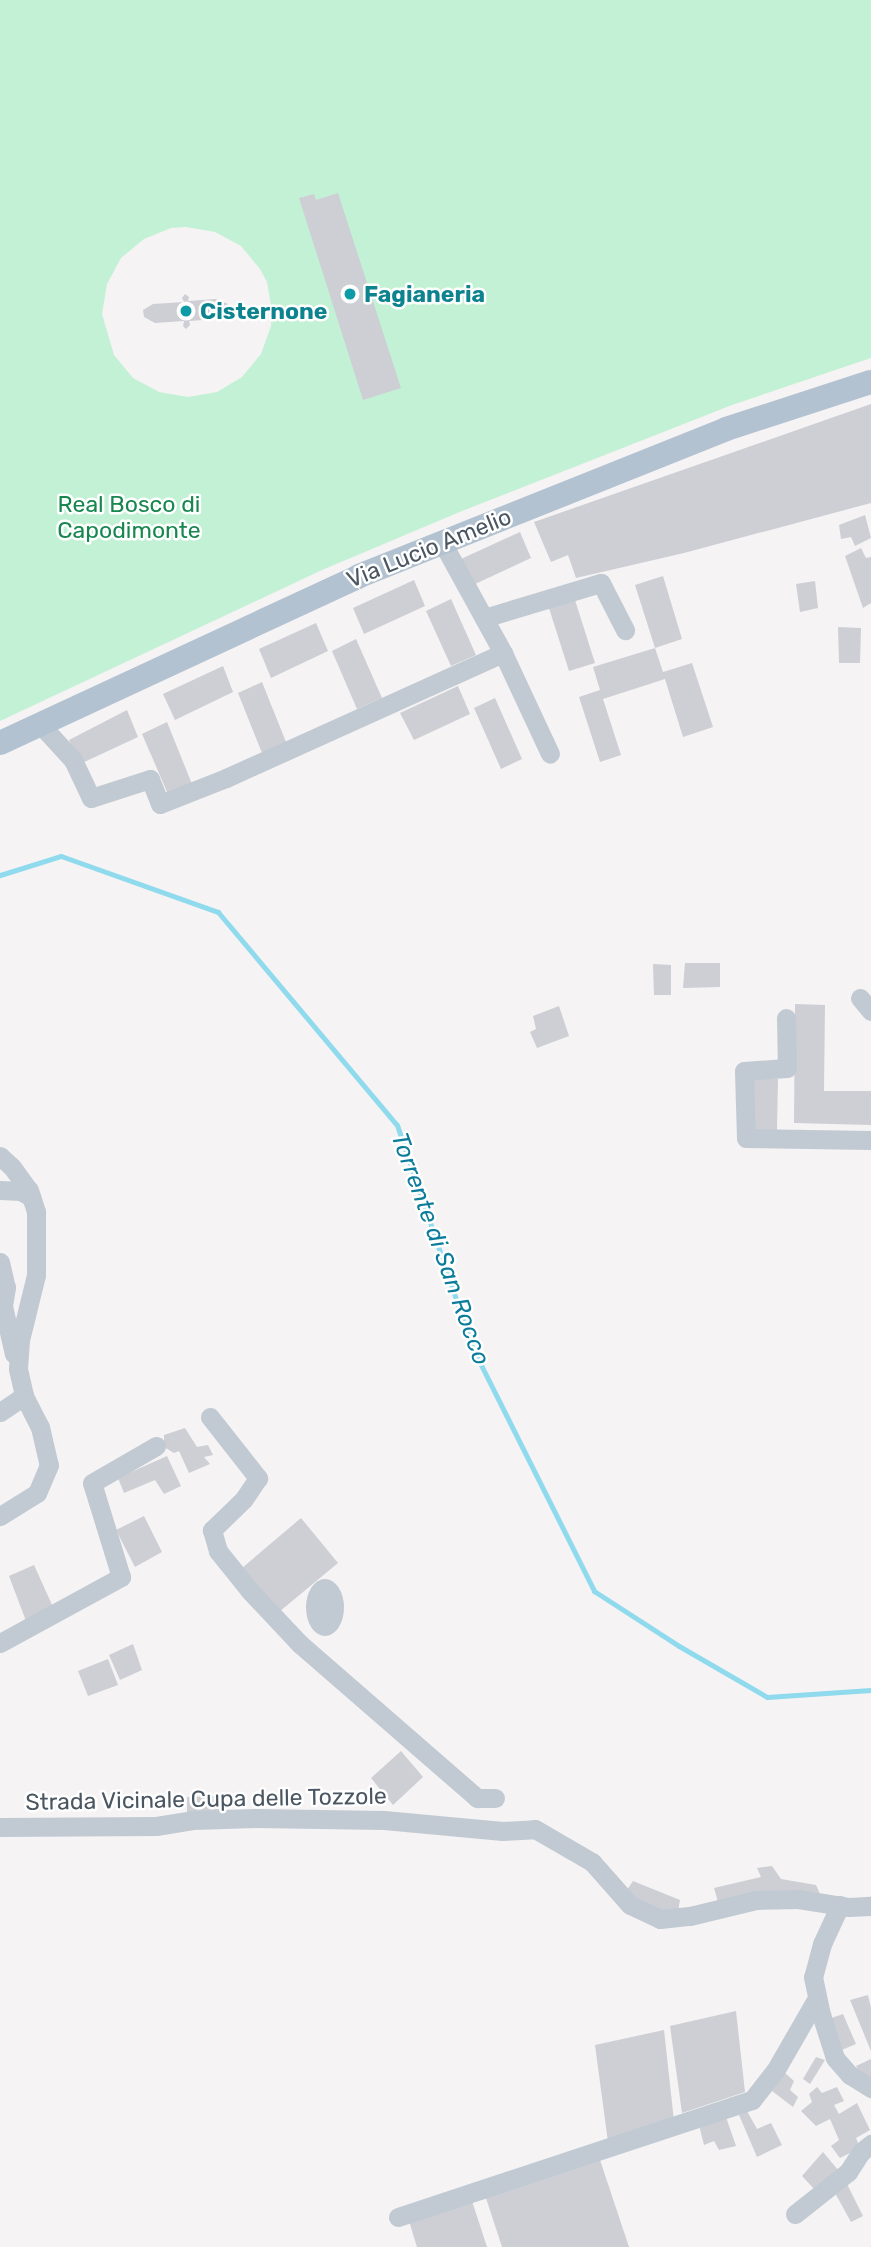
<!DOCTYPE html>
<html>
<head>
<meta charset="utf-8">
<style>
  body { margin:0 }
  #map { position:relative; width:871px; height:2247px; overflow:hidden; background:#f5f3f3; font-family:Rubik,sans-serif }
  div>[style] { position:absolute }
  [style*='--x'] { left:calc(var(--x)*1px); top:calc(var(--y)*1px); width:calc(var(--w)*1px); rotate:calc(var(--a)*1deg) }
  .green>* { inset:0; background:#c3f1d5 }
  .stream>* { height:5px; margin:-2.5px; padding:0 2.5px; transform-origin:2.5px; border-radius:2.5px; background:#90daee }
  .building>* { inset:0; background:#cdcfd5 }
  .minor>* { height:19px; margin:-9.5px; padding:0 9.5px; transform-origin:9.5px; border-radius:9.5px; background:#c1cad2 }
  .minor>.ring { margin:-9.5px; padding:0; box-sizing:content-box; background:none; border:19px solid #c1cad2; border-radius:50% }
  .major>* { height:24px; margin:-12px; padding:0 12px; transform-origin:12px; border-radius:12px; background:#b3c2d1 }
  .dots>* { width:19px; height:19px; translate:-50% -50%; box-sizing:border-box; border:4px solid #fff; border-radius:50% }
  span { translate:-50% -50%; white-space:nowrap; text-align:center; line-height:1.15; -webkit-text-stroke:5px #fff; paint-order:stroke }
  .culture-label { font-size:23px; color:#0d838f; font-weight:700 }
  .left { translate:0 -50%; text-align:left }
  .park-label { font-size:23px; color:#17864f }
  .street-label { font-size:23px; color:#4a5661 }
  .water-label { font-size:24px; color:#0c7c9b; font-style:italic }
</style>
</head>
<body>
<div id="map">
  <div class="green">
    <div style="clip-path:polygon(evenodd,0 0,871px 0,871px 358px,732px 405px,462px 511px,322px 570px,0 721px,0 0,186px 227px,215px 232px,241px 246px,260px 269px,267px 282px,272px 311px,271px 326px,261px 354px,242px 377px,217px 392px,188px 397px,159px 392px,133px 378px,114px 355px,102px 314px,107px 284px,121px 258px,144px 239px,171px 228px,186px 227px)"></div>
  </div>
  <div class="stream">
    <div style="--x:0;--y:875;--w:64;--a:-17.3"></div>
    <div style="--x:61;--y:856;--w:167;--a:19.6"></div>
    <div style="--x:218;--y:912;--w:278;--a:50"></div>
    <div style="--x:397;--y:1125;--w:237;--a:71.3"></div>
    <div style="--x:473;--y:1349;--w:271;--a:63.4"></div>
    <div style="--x:594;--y:1591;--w:101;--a:32.9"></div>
    <div style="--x:679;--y:1646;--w:102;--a:30.1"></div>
    <div style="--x:767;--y:1697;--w:104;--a:-3.9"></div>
  </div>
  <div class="building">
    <div style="clip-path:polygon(338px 193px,401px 388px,363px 400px,299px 198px,314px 194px,316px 200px)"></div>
    <div style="clip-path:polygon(185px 294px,189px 297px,188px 301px,216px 299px,228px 304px,229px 313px,217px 319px,189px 321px,190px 325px,186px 329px,183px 326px,184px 321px,155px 323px,144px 317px,143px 310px,153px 304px,184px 302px,182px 298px)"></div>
    <div style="clip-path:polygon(871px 404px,871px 503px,684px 553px,576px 578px,568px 555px,551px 562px,534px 522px)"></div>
    <div style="clip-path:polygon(865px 515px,871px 538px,855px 546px,851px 537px,841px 539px,839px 525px)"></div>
    <div style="clip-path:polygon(520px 532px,531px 558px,473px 585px,461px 559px)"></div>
    <div style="clip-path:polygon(861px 548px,866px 558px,871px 557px,871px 603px,863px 608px,845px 556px)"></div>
    <div style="clip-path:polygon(663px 576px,682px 639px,655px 648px,635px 585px)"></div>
    <div style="clip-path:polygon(414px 580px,425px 606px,364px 634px,353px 608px)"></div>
    <div style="clip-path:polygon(815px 581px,818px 608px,800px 612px,796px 584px)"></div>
    <div style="clip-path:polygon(574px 597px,595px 663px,569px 671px,548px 605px)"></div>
    <div style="clip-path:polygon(451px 599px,476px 655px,451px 666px,426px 611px)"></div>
    <div style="clip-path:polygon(316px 623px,328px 651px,271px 678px,259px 649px)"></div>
    <div style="clip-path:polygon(838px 627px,861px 628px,860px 663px,839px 663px)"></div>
    <div style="clip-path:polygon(356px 639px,382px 698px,357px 709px,332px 651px)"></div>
    <div style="clip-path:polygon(655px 648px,663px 672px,692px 663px,713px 727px,683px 737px,665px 679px,603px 699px,621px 755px,600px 762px,579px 697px,600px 690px,593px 667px)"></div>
    <div style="clip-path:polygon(223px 666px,233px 692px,175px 720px,163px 694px)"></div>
    <div style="clip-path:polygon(262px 682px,286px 742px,262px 753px,238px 693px)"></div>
    <div style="clip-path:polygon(458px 686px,470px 714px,414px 740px,400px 713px)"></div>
    <div style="clip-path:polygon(495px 698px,522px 759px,501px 769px,474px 708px)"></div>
    <div style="clip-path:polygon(127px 710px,138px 737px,80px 764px,69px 740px)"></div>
    <div style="clip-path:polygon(167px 722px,192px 784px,168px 794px,142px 734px)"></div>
    <div style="clip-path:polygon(685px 963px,720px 963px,720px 987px,683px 988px)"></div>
    <div style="clip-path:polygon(653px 964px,671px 965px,671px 995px,654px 995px)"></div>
    <div style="clip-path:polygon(795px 1004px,825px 1005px,824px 1091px,871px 1091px,871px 1125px,794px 1123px)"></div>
    <div style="clip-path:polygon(559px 1006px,569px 1036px,537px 1048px,530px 1032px,536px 1029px,533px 1016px)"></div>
    <div style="clip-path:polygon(752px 1079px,778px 1079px,777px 1130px,751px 1131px)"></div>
    <div style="clip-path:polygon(185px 1428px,197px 1447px,208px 1445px,213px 1455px,204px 1457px,210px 1464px,189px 1473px,179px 1451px,174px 1453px,164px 1447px,164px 1435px)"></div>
    <div style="clip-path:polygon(167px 1456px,181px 1486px,164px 1494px,155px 1480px,124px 1493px,118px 1478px)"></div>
    <div style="clip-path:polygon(144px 1516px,162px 1552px,135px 1567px,116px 1530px)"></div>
    <div style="clip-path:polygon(301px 1518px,338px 1563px,279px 1612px,242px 1568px)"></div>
    <div style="clip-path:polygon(34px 1565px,53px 1607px,26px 1621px,9px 1576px)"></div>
    <div style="clip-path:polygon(133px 1644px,142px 1670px,120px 1680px,109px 1655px)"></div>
    <div style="clip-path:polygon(108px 1659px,118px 1685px,88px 1696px,78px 1671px)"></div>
    <div style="clip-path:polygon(401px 1751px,423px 1777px,393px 1805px,371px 1778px)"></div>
    <div style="clip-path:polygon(220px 1796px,223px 1815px,187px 1817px,187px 1797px)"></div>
    <div style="clip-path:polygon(772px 1866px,781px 1879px,816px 1885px,821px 1896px,718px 1902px,714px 1888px,761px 1877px,757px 1868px)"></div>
    <div style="clip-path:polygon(633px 1881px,680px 1900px,678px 1911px,660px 1914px,633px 1899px,627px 1890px)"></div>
    <div style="clip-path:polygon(868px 1995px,871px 2008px,871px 2051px,850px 2000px)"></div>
    <div style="clip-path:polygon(736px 2011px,745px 2092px,682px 2113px,670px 2026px)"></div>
    <div style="clip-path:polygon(843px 2014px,856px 2044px,837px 2052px,826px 2020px)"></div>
    <div style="clip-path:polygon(664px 2030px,674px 2121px,608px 2142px,595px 2045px)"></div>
    <div style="clip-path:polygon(816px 2057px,825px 2060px,810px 2084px,803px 2079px)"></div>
    <div style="clip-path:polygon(871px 2059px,871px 2078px,863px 2080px,856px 2066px)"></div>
    <div style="clip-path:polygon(784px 2072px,794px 2081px,790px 2090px,798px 2097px,793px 2107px,772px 2091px)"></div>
    <div style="clip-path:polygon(817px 2087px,822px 2093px,837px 2087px,844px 2101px,834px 2105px,839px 2114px,857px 2103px,870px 2130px,856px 2138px,860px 2148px,840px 2158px,831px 2146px,839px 2140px,830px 2119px,816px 2126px,801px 2111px,812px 2102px,809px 2094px)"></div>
    <div style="clip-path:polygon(747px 2111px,757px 2129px,771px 2123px,782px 2145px,757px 2157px,739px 2115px)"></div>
    <div style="clip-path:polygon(726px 2117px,736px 2146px,719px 2150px,714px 2141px,704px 2145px,699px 2125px)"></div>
    <div style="clip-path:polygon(823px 2152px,838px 2170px,816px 2191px,802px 2176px)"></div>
    <div style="clip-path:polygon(599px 2157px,629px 2247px,502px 2247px,485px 2195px)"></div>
    <div style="clip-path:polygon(847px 2184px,863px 2216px,851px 2222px,835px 2193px)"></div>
    <div style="clip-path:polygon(472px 2201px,487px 2247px,417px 2247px,409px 2221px)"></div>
  </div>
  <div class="minor">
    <div style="--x:442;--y:542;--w:127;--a:61.2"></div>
    <div style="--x:503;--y:653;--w:111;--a:65"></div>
    <div style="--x:484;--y:618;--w:122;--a:-16.7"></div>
    <div style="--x:601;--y:583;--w:53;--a:62.9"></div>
    <div style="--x:40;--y:724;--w:49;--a:47.5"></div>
    <div style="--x:73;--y:760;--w:42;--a:64.7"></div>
    <div style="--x:91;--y:798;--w:62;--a:-17.9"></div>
    <div style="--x:150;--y:779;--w:27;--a:68"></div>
    <div style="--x:160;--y:804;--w:71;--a:-21.5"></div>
    <div style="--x:226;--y:778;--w:304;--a:-24.3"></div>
    <div style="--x:860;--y:998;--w:17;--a:50"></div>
    <div style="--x:786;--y:1018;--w:50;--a:88.9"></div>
    <div style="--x:787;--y:1068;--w:43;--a:176"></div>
    <div style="--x:744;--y:1071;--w:67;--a:88.3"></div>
    <div style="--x:746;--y:1138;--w:125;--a:0.9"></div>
    <div style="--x:0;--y:1156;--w:16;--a:43"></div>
    <div style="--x:12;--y:1167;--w:29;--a:54"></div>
    <div style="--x:29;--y:1190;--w:23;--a:72"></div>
    <div style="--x:36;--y:1212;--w:63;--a:90"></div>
    <div style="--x:36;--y:1275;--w:67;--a:103.8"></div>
    <div style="--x:20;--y:1340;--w:29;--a:94"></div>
    <div style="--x:18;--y:1369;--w:28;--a:77"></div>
    <div style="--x:24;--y:1396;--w:35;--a:63"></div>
    <div style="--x:40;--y:1427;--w:39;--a:77"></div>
    <div style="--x:49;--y:1465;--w:30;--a:113"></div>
    <div style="--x:37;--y:1493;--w:44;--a:148.1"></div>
    <div style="--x:0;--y:1190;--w:21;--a:3"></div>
    <div style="--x:21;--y:1191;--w:12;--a:31"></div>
    <div style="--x:0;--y:1262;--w:26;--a:77"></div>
    <div style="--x:6;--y:1287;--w:19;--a:99"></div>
    <div style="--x:3;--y:1306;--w:49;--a:77.1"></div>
    <div style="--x:0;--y:1412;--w:29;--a:-34"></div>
    <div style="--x:210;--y:1417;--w:78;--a:51.8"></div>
    <div style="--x:258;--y:1478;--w:25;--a:124"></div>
    <div style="--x:244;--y:1499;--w:45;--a:135.9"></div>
    <div style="--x:212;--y:1530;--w:22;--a:74"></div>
    <div style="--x:218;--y:1551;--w:51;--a:51.3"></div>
    <div style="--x:250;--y:1591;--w:73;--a:46.7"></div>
    <div style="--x:300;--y:1644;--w:235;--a:41"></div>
    <div style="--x:477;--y:1798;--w:18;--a:0"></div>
    <div class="ring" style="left:315px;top:1588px;width:-1px;height:-1px"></div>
    <div style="--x:0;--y:1643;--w:138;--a:-28.6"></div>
    <div style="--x:121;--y:1577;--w:98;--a:-107.1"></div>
    <div style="--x:92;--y:1483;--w:74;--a:-30"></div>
    <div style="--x:0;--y:1827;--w:156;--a:-0.4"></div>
    <div style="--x:156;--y:1826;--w:37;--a:-9"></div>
    <div style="--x:193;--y:1820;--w:62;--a:-1.8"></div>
    <div style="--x:255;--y:1818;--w:129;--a:0.9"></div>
    <div style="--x:384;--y:1820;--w:119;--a:5.3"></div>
    <div style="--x:502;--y:1831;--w:33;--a:-3"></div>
    <div style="--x:535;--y:1829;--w:66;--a:30.1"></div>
    <div style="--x:592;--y:1862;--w:57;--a:48.5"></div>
    <div style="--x:630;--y:1905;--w:33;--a:25"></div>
    <div style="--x:660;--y:1919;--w:30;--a:-6"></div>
    <div style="--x:690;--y:1916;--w:68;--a:-13.6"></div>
    <div style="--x:756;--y:1900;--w:42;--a:-1.4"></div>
    <div style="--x:798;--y:1899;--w:52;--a:8.9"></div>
    <div style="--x:849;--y:1907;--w:22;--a:-3"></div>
    <div style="--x:840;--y:1905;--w:43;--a:114.8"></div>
    <div style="--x:822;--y:1944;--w:34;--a:105"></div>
    <div style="--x:813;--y:1977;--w:35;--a:78"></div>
    <div style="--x:820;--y:2011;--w:49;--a:72.3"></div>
    <div style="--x:835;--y:2058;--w:23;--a:49"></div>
    <div style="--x:850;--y:2075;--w:25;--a:32"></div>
    <div style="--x:795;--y:2214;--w:68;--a:-38.4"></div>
    <div style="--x:848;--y:2172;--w:24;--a:-57"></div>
    <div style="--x:861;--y:2152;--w:13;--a:-39"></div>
    <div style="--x:398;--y:2217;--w:373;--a:-18.3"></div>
    <div style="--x:752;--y:2100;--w:37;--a:-52"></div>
    <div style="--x:775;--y:2071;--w:84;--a:-60.1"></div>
  </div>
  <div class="major">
    <div style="--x:0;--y:743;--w:396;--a:-24.9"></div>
    <div style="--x:359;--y:576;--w:395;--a:-21.8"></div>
    <div style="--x:726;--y:429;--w:152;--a:-18"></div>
  </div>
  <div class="dots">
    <div style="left:350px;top:294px;background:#0f9aa8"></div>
    <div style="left:186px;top:311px;background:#0f9aa8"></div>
  </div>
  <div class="culture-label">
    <span class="left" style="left:364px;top:294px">Fagianeria</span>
    <span class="left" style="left:200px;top:311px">Cisternone</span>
  </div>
  <div class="park-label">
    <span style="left:129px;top:517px">Real Bosco di<br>Capodimonte</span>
  </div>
  <div class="street-label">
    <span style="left:429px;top:548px;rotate:-22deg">Via Lucio Amelio</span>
    <span style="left:206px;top:1799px;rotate:-1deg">Strada Vicinale Cupa delle Tozzole</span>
  </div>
  <div class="water-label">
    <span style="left:440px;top:1249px;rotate:70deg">Torrente di San Rocco</span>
  </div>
</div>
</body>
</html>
